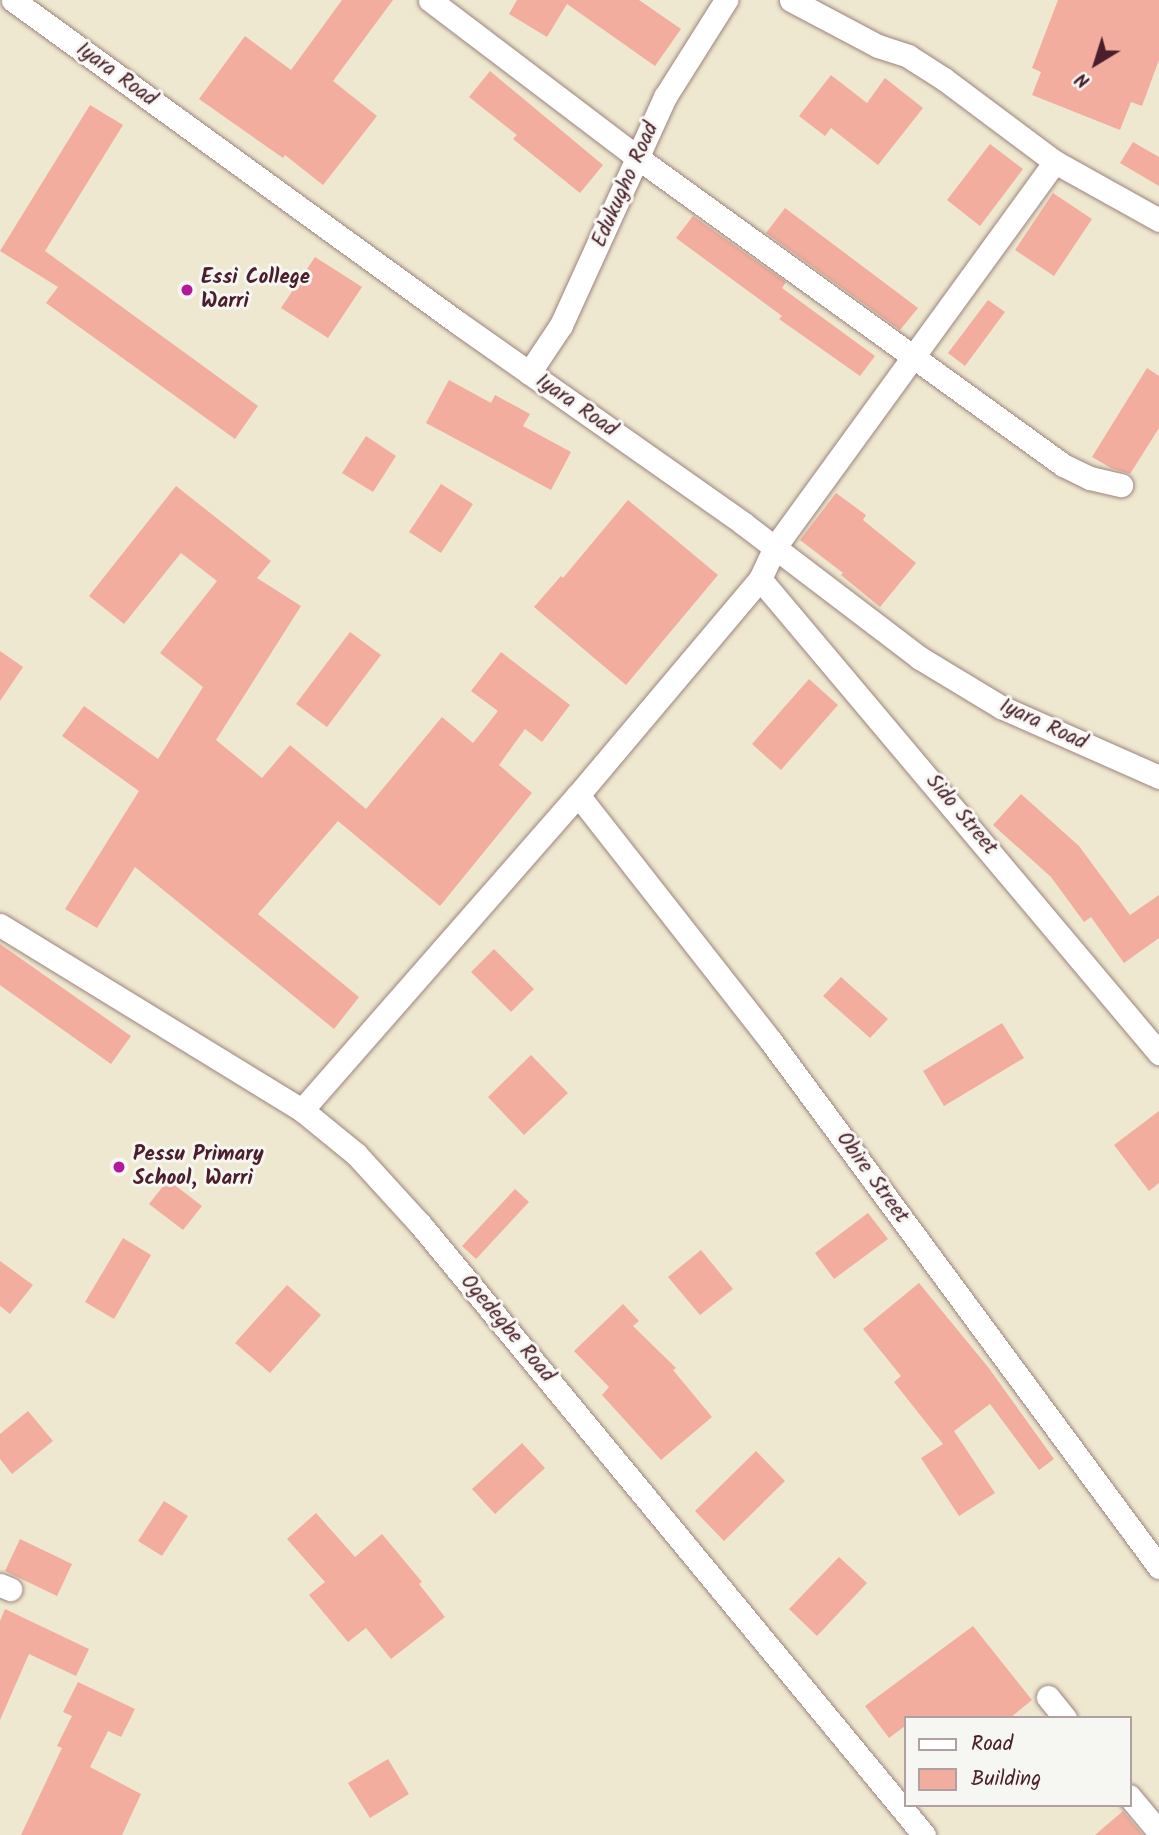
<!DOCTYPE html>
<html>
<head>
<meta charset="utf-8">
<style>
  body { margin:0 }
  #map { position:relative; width:1159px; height:1835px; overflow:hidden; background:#efe8d0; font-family:Kalam,sans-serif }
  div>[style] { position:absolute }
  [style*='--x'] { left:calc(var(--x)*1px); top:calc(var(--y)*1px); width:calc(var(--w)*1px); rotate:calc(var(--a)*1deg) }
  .building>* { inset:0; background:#f2ad9e }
  .roads { filter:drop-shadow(0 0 2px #9c847e) drop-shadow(0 0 2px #9c847e) }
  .street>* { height:23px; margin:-11.5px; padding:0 11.5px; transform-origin:11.5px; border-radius:11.5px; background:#fff }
  .dots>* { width:19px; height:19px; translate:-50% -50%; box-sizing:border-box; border:4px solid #f6f6f2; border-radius:50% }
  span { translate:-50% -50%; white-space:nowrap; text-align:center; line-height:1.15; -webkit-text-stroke:6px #f6f6f2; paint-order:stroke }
  .street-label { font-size:21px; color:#4a1f2b }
  .poi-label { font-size:21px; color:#4a1f2b; font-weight:700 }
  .left { translate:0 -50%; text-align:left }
  .legend { position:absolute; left:904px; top:1716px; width:228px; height:91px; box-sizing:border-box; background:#f6f6f2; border:2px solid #b1a0a2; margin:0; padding:9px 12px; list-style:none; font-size:21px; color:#4a1f2b }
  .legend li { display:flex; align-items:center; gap:14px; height:35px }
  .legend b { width:35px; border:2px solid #b1a0a2 }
  .north { position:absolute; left:1061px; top:28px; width:70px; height:70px; -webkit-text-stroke:5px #f6f6f2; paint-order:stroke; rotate:218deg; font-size:19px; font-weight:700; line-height:28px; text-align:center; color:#4a1f2b }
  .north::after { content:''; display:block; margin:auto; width:24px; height:32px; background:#4a1f2b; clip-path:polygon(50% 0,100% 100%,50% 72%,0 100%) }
</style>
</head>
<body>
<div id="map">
  <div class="building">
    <div style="clip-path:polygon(342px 0,393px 0,333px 81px,377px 116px,323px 185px,285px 155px,283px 158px,199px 99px,245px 36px,291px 70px)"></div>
    <div style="clip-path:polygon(517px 0,639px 0,681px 29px,655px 66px,567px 4px,547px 37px,509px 14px)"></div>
    <div style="clip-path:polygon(1058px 0,1159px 0,1159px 60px,1142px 106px,1131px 102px,1120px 130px,1032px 95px,1041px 72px,1032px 68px)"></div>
    <div style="clip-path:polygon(490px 71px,603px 165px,580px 193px,513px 139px,517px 135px,469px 97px)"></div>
    <div style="clip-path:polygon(831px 75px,867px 103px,885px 78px,923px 108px,878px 165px,831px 128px,825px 136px,799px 116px)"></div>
    <div style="clip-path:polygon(90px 105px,123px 125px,45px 251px,258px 406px,235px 439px,46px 303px,58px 287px,0 251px)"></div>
    <div style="clip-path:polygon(1133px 142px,1159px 157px,1159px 186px,1120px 163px)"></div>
    <div style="clip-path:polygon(990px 144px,1023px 169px,980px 226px,947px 200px)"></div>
    <div style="clip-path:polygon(1053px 193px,1092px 219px,1054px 276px,1015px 250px)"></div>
    <div style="clip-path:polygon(785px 208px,918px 308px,900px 330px,766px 233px)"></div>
    <div style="clip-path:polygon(693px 216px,786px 282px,782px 288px,875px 356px,860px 376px,779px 319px,782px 316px,676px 238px)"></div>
    <div style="clip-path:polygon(315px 257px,362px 287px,328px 338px,281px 308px)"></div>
    <div style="clip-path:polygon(988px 300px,1005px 312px,965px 366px,948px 353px)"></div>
    <div style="clip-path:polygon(1147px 368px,1159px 376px,1159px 428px,1130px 474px,1111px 468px,1092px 457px)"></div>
    <div style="clip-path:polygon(449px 380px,491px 403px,495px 395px,530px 414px,523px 426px,571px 452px,551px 490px,426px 423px)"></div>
    <div style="clip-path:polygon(366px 436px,396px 456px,373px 492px,342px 473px)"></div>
    <div style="clip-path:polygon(441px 484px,473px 504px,441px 553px,409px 532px)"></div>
    <div style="clip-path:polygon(176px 486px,271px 561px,257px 578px,301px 606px,216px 740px,262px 778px,290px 745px,366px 809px,442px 717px,473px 743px,498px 711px,471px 691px,501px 652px,570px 705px,542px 742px,525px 729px,499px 765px,532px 793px,440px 906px,338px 821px,258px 914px,359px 997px,334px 1029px,135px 867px,97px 928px,65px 909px,139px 791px,62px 736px,84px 706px,158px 759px,203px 687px,160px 653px,217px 581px,181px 553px,124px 624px,89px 596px)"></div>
    <div style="clip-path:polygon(836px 493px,866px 515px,863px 520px,916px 563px,880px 607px,841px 575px,843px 573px,800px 540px)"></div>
    <div style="clip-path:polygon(628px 500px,718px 575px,626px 685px,534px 607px,561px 576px,563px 578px)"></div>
    <div style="clip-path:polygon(350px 632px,381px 655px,327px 727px,296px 704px)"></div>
    <div style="clip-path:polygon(0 651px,23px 667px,0 701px)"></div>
    <div style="clip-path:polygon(809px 679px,838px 705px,781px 770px,752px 744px)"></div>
    <div style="clip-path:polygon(1021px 794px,1079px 846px,1130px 915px,1159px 895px,1159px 938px,1124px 963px,1091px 917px,1084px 922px,1051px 877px,993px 825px)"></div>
    <div style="clip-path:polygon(0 944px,131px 1036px,111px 1064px,0 985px)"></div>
    <div style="clip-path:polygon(494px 949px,534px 989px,511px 1012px,471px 972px)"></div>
    <div style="clip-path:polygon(841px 977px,888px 1019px,870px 1038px,823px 996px)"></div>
    <div style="clip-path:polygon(1002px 1023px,1024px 1058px,944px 1106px,923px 1071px)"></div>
    <div style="clip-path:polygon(531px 1055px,568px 1093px,524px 1135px,488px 1097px)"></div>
    <div style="clip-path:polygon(1159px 1111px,1159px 1183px,1149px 1191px,1114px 1145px)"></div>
    <div style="clip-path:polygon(168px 1180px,202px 1206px,183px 1230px,149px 1204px)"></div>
    <div style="clip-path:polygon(515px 1189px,529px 1202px,476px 1259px,462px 1246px)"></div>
    <div style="clip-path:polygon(868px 1213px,888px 1239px,834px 1279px,815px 1253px)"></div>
    <div style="clip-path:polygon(123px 1238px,151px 1255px,114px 1319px,85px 1302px)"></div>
    <div style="clip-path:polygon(701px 1250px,733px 1289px,700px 1315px,668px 1277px)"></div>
    <div style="clip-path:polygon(0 1261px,33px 1285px,10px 1314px,0 1306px)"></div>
    <div style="clip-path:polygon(919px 1283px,988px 1367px,1054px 1459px,1039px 1470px,990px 1404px,954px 1431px,995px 1493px,959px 1516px,921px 1458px,943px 1444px,894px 1382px,901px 1376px,863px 1329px)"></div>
    <div style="clip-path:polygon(287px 1285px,321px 1315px,270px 1373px,235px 1343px)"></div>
    <div style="clip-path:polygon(623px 1304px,639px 1321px,633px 1326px,676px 1368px,673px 1370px,712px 1417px,661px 1460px,602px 1395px,609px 1387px,574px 1351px)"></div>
    <div style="clip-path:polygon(28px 1411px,53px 1441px,12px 1474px,0 1459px,0 1434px)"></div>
    <div style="clip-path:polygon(522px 1443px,545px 1468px,495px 1514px,472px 1489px)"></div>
    <div style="clip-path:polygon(756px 1451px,785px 1481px,724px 1541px,695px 1511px)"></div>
    <div style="clip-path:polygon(164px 1501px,188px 1516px,162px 1556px,138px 1541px)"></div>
    <div style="clip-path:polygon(316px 1513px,355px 1557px,382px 1534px,422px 1582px,419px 1584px,445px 1617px,391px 1659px,366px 1628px,348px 1642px,309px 1595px,325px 1582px,287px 1539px)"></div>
    <div style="clip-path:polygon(20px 1539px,72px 1564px,57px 1596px,5px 1571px)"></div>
    <div style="clip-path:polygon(839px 1557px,867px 1583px,817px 1636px,789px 1609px)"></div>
    <div style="clip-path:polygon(5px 1609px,89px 1649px,76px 1676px,29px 1654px,0 1720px,0 1621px)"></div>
    <div style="clip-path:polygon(973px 1626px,1032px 1700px,1010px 1718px,905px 1718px,905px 1726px,889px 1738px,865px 1706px)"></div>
    <div style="clip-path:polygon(78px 1682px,135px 1709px,121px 1737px,108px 1731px,90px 1767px,141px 1794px,122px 1835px,21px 1835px,62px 1748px,57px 1746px,72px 1716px,63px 1712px)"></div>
    <div style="clip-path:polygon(388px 1759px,409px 1794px,370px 1818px,348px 1783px)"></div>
    <div style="clip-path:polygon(1123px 1811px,1143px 1835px,1095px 1835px)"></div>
  </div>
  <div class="roads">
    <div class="street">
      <div style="--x:13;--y:0;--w:548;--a:35.95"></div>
      <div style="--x:457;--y:322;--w:351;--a:35.1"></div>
      <div style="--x:744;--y:524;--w:221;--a:37.3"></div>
      <div style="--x:920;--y:658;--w:95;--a:31.2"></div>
      <div style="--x:1001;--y:707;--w:173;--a:23.9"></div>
      <div style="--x:430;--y:0;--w:261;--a:37.2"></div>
      <div style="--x:638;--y:158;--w:524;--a:35.84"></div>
      <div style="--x:1063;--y:465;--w:30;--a:26"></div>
      <div style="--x:1090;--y:478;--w:32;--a:13"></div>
      <div style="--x:791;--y:0;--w:98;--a:27.9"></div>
      <div style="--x:878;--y:46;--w:32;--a:18"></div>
      <div style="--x:908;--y:56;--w:43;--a:32.6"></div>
      <div style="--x:944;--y:79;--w:139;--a:36.8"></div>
      <div style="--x:1055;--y:162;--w:119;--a:29.1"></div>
      <div style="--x:529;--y:373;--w:58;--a:-56.3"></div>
      <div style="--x:561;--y:325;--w:251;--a:-65.5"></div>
      <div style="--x:665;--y:97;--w:115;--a:-57.8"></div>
      <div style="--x:760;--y:579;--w:620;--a:49.91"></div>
      <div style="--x:578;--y:795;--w:311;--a:51.9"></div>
      <div style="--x:770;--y:1040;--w:655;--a:53.57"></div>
      <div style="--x:0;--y:925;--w:354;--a:31.5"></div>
      <div style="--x:302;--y:1110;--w:70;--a:39.2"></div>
      <div style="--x:356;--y:1154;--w:95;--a:47.6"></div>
      <div style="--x:420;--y:1224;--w:792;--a:50.48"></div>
      <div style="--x:302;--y:1110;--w:419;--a:-48.8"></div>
      <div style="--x:578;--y:795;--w:282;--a:-49.9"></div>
      <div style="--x:760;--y:579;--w:35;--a:-65"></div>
      <div style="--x:775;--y:547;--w:476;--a:-54"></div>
      <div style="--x:0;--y:1585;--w:11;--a:22"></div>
      <div style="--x:1048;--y:1697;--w:27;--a:51"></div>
      <div style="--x:1129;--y:1796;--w:47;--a:50.2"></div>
    </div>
  </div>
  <div class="dots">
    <div style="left:187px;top:290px;background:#b5179e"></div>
    <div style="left:119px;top:1167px;background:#b5179e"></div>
  </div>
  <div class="street-label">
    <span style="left:116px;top:75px;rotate:36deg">Iyara Road</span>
    <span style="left:626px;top:185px;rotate:-66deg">Edukugho Road</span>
    <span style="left:576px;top:406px;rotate:35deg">Iyara Road</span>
    <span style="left:1043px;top:725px;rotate:25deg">Iyara Road</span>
    <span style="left:961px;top:815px;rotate:50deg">Sido Street</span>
    <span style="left:872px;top:1178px;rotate:54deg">Obire Street</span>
    <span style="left:507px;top:1329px;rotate:50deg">Ogedegbe Road</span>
  </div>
  <div class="poi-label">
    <span class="left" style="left:201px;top:290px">Essi College<br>Warri</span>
    <span class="left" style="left:133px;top:1167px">Pessu Primary<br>School, Warri</span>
  </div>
  <ul class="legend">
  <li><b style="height:9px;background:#fff"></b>Road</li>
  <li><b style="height:19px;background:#f2ad9e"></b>Building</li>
  </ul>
  <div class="north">N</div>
</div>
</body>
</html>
